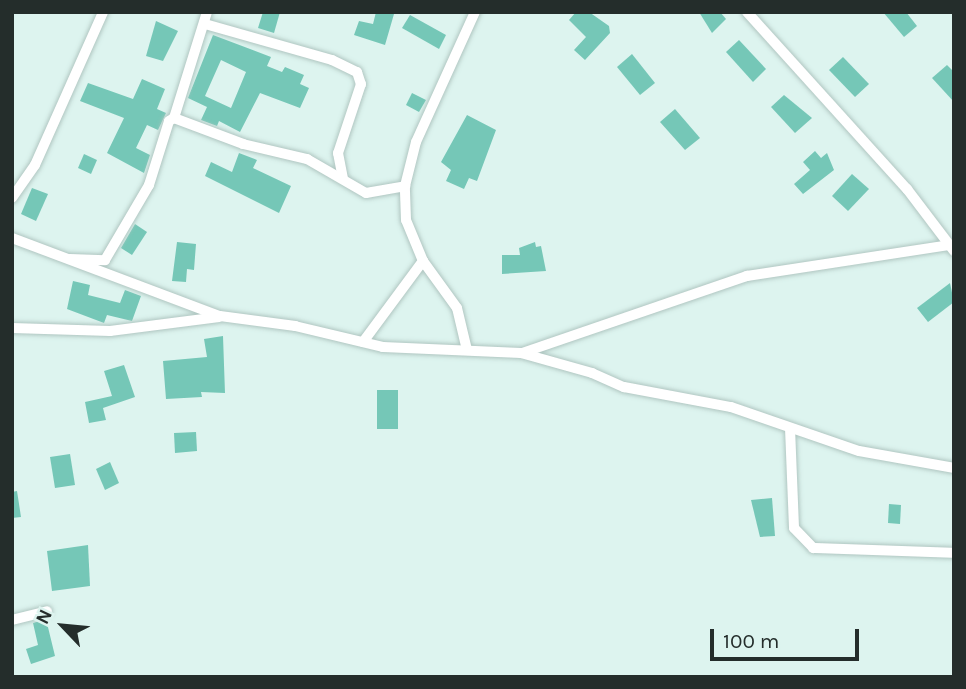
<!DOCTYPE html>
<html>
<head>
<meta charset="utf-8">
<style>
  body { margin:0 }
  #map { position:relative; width:966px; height:689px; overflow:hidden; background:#ddf4ef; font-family:Karla,sans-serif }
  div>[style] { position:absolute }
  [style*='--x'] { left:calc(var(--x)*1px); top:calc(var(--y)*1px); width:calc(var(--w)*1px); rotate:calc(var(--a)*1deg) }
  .building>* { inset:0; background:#75c7b7 }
  .roads { filter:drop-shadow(0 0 2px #b0c6c1) drop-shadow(0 0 2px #b0c6c1) }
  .minor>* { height:10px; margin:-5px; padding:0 5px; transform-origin:5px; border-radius:5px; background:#fff }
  span { translate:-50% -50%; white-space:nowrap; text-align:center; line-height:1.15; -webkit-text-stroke:5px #ddf4ef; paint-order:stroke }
  .frame { position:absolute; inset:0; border:14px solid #242d2b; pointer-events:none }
  .north { position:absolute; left:28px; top:591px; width:70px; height:70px; -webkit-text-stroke:5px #ddf4ef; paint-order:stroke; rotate:296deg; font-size:19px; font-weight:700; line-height:28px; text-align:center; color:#242d2b }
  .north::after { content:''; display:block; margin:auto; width:24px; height:32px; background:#242d2b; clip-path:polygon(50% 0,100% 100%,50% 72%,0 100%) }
  .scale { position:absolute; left:710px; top:629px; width:149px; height:32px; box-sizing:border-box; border:4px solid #242d2b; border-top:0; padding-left:9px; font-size:21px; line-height:24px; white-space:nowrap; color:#242d2b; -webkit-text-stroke:5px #ddf4ef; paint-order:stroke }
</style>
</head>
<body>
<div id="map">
  <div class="building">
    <div style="clip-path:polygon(263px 12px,280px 12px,274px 33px,258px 28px)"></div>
    <div style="clip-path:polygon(376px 12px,394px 14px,385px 45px,354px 35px,359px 21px,373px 24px)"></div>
    <div style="clip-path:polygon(576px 12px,589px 12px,609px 26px,610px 33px,585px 60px,574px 50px,586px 37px,569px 20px)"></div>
    <div style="clip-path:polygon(699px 12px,720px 12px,726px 19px,712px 33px)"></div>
    <div style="clip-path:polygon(883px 12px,906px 12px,917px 26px,904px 37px)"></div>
    <div style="clip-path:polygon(410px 15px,446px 35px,439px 49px,402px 28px)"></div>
    <div style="clip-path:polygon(156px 21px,178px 31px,163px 61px,146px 56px)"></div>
    <div style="clip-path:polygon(evenodd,213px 35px,271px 57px,267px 66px,282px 72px,285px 67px,304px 75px,300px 84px,309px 88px,300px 108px,260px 93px,240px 132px,219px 121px,217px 126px,201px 120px,207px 107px,188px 98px,213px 35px,221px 60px,246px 72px,231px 108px,205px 96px,221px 60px)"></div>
    <div style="clip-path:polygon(739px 40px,766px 69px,753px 82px,726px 52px)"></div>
    <div style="clip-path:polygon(632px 54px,655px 83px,640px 95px,617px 67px)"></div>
    <div style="clip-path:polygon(843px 57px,869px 84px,855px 97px,829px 70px)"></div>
    <div style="clip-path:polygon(947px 65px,954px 72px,954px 102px,932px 78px)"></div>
    <div style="clip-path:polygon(142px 79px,165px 89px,157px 109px,166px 113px,158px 130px,147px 125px,136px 148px,150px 155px,144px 173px,107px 153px,124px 118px,80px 101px,88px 83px,133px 99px)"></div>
    <div style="clip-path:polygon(412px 93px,426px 100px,419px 112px,406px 105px)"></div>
    <div style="clip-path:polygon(784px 95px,812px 118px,795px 133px,771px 107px)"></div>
    <div style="clip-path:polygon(675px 109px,700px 138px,685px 150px,660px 122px)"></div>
    <div style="clip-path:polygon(467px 115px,496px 130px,477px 181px,469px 178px,464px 189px,446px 181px,451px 170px,441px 162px)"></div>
    <div style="clip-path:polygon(815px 151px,821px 158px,827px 153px,834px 170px,803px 194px,794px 184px,810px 170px,803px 162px)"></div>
    <div style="clip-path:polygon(239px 153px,257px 160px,253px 168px,291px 186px,279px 213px,205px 176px,211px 162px,232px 172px)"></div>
    <div style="clip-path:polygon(84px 154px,97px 160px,91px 174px,78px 168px)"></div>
    <div style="clip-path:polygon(852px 174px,869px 189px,848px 211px,832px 196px)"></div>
    <div style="clip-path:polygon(32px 188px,48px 194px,36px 221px,21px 214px)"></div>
    <div style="clip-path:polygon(135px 224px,147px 232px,132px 255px,121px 248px)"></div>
    <div style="clip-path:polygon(177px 242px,196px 244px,194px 270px,187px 269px,186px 282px,172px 281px)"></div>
    <div style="clip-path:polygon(535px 242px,536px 247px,541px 246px,546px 271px,502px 274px,502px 255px,520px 255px,519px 248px)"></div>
    <div style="clip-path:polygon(73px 281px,90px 285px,88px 295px,120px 303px,125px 290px,141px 296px,132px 321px,107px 315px,104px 323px,67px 309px)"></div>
    <div style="clip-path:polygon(950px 283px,954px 302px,928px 322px,917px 308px)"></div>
    <div style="clip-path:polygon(223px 336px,225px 393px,201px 392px,202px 397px,166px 399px,163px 361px,207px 357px,204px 339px)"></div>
    <div style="clip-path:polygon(124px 365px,135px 397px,103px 408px,106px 420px,89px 423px,85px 402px,112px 396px,104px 371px)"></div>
    <div style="clip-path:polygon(377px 390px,398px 390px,398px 429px,377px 429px)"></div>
    <div style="clip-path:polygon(196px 432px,197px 451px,175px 453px,174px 433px)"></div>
    <div style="clip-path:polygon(70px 454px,75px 485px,55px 488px,50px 457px)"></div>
    <div style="clip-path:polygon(110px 462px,119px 483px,105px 490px,96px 469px)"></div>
    <div style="clip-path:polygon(17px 491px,21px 517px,12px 518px,12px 492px)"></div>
    <div style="clip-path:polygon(772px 498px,775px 536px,760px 537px,751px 500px)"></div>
    <div style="clip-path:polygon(889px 504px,901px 505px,900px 524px,888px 523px)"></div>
    <div style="clip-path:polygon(88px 545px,90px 586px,52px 591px,47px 551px)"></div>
    <div style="clip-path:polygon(46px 619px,55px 656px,31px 664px,26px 649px,38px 645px,33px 623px)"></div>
  </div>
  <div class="roads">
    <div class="minor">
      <div style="--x:747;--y:12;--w:239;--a:47.9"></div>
      <div style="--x:907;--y:189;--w:78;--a:52.8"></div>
      <div style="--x:205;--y:24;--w:132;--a:15.8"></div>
      <div style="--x:332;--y:60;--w:28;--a:26"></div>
      <div style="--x:357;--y:72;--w:13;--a:72"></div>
      <div style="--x:361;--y:84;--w:73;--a:108.4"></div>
      <div style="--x:338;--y:153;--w:26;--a:79"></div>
      <div style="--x:174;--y:118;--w:111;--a:-72.7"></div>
      <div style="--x:12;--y:198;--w:40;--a:-55.1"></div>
      <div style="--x:35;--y:165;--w:167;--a:-66"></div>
      <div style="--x:12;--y:238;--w:222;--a:20.6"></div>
      <div style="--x:220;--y:316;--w:76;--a:7.6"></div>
      <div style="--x:295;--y:326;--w:90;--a:13.4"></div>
      <div style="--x:383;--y:347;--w:138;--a:2.5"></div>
      <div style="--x:521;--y:353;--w:74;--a:15.7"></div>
      <div style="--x:592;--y:373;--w:35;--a:24"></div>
      <div style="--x:624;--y:387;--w:109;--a:10.6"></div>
      <div style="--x:731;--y:407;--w:135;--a:19"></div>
      <div style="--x:859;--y:451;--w:97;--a:10.1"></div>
      <div style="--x:70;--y:259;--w:35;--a:2"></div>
      <div style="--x:105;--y:260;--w:87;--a:-59.6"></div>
      <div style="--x:149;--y:185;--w:67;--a:-72.6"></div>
      <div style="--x:169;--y:121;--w:6;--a:-31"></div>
      <div style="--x:174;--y:118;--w:74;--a:20.6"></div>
      <div style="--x:243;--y:144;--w:66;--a:13.2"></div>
      <div style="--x:307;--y:159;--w:68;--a:30"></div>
      <div style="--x:366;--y:193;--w:40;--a:-10"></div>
      <div style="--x:12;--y:328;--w:98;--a:1.8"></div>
      <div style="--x:110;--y:331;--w:110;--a:-7.3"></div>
      <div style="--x:363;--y:342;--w:101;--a:-53.5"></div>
      <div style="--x:467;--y:350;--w:43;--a:-103.4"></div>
      <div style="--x:457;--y:308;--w:58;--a:-125.9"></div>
      <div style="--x:423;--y:261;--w:44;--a:-112.5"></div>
      <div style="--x:406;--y:220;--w:34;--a:-92"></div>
      <div style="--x:405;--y:186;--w:45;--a:-76"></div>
      <div style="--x:416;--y:142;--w:143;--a:-65.6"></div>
      <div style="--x:522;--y:353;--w:238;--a:-18.9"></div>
      <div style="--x:747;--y:276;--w:204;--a:-8.7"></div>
      <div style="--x:790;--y:428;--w:100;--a:87.7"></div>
      <div style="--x:794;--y:528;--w:28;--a:46"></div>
      <div style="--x:813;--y:548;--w:141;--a:2"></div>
      <div style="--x:12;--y:620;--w:36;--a:-14"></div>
    </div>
  </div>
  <div class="frame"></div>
  <div class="north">N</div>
  <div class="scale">100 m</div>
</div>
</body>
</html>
